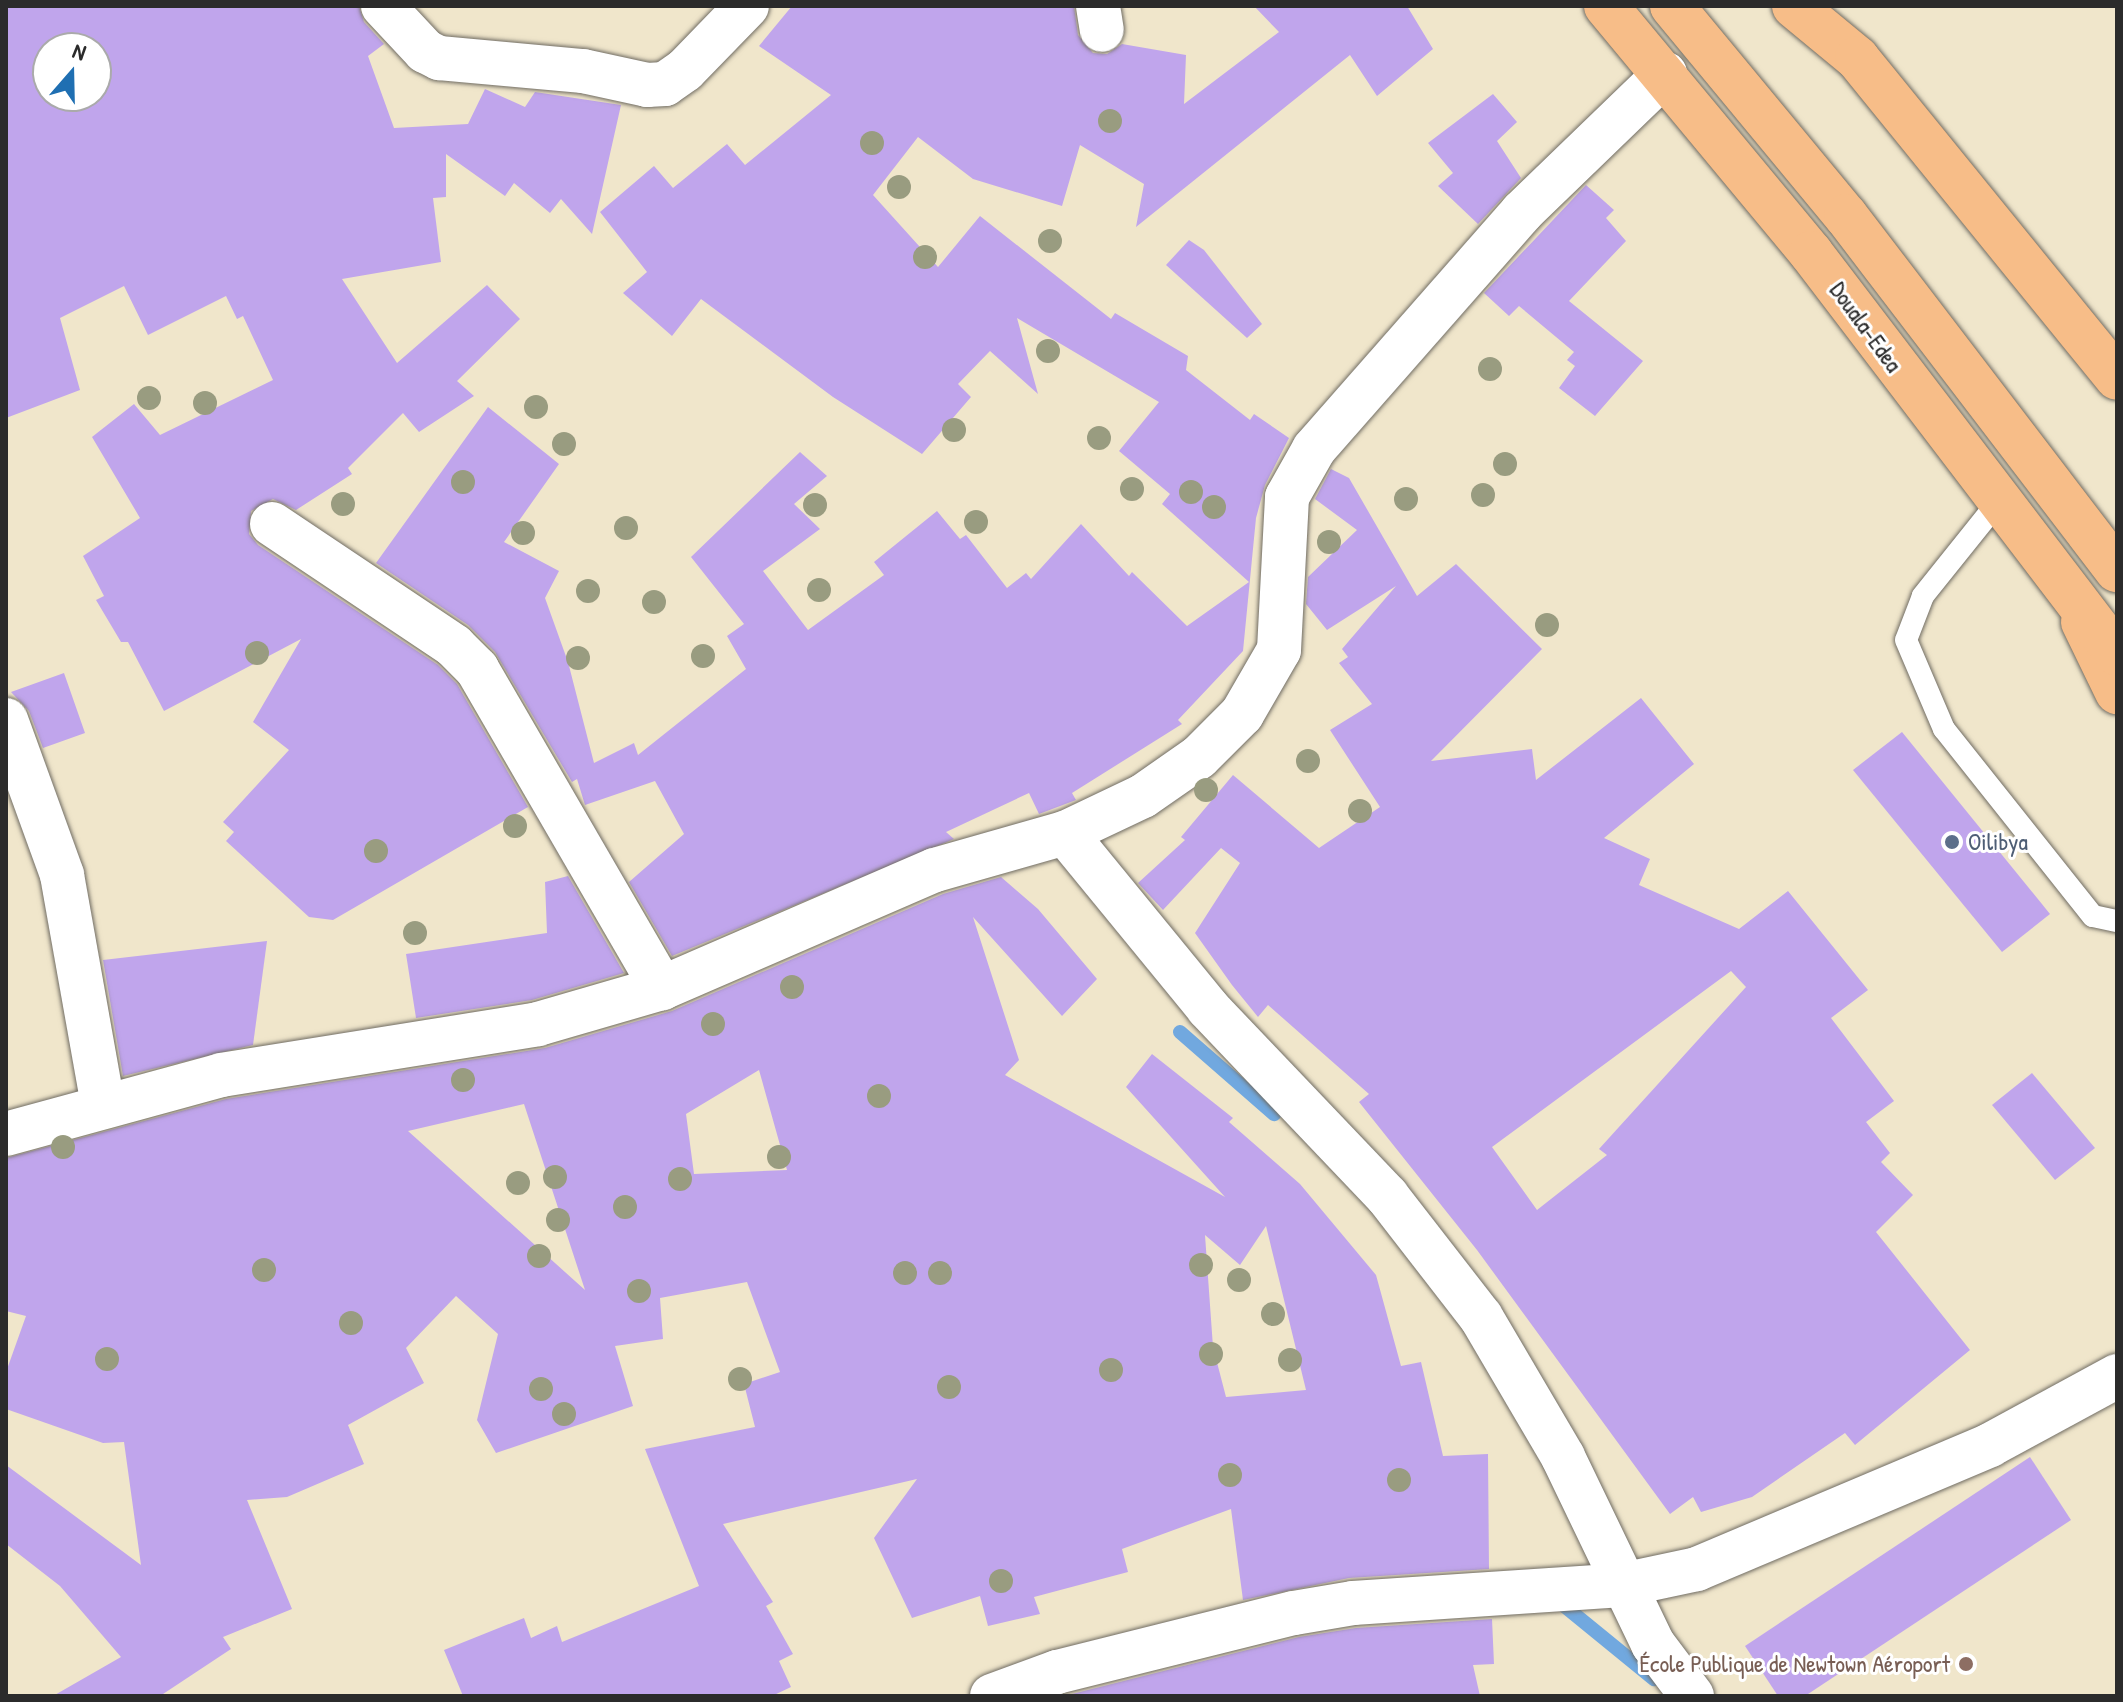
<!DOCTYPE html>
<html>
<head>
<meta charset="utf-8">
<style>
  body { margin:0 }
  #map { position:relative; width:2123px; height:1702px; overflow:hidden; background:#f0e6cb; font-family:"Patrick Hand",sans-serif }
  div>[style] { position:absolute }
  [style*='--x'] { left:calc(var(--x)*1px); top:calc(var(--y)*1px); width:calc(var(--w)*1px); rotate:calc(var(--a)*1deg) }
  .stream>* { height:14px; margin:-7px; padding:0 7px; transform-origin:7px; border-radius:7px; background:#71a8df }
  .building>* { inset:0; background:#c0a5ec }
  .roads { filter:drop-shadow(0 0 2px #706c63) drop-shadow(0 0 2px #706c63) }
  .service>* { height:22px; margin:-11px; padding:0 11px; transform-origin:11px; border-radius:11px; background:#fff }
  .minor>* { height:44px; margin:-22px; padding:0 22px; transform-origin:22px; border-radius:22px; background:#fff }
  .primary>* { height:44px; margin:-22px; padding:0 22px; transform-origin:22px; border-radius:22px; background:#f7bd88 }
  .trunk>* { height:44px; margin:-22px; padding:0 22px; transform-origin:22px; border-radius:22px; background:#f7bd88 }
  .trees>* { width:24px; height:24px; margin:-12px; border-radius:50%; background:#999c80 }
  .dots>* { width:22px; height:22px; translate:-50% -50%; box-sizing:border-box; border:4px solid #fff; border-radius:50% }
  span { translate:-50% -50%; white-space:nowrap; text-align:center; line-height:1.15; -webkit-text-stroke:6px #fff; paint-order:stroke }
  .street-label { font-size:24px; color:#2b2b2b }
  .service-label { font-size:24px; color:#4e5e75 }
  .left { translate:0 -50%; text-align:left }
  .education-label { font-size:24px; color:#785e54 }
  .right { translate:-100% -50%; text-align:right }
  .frame { position:absolute; inset:0; border:8px solid #2b2b2b; pointer-events:none }
  .north { position:absolute; left:32px; top:32px; width:80px; height:80px; box-sizing:border-box; background:#fff; border:2px solid #aaa; border-radius:50%; rotate:20deg; font-size:22px; font-weight:700; line-height:32px; text-align:center; color:#2b2b2b }
  .north::after { content:''; display:block; margin:auto; width:28px; height:36px; background:#1f6fb2; clip-path:polygon(50% 0,100% 100%,50% 72%,0 100%) }
</style>
</head>
<body>
<div id="map">
  <div class="stream">
    <div style="--x:1180;--y:1032;--w:125;--a:41.1"></div>
    <div style="--x:1562;--y:1604;--w:119;--a:39.2"></div>
  </div>
  <div class="building">
    <div style="clip-path:polygon(evenodd,6px 6px,359px 6px,364px 22px,384px 44px,368px 56px,394px 128px,468px 124px,485px 89px,525px 107px,535px 92px,621px 105px,592px 234px,561px 199px,550px 213px,514px 183px,505px 196px,446px 154px,446px 197px,433px 198px,441px 262px,342px 279px,397px 363px,487px 285px,520px 319px,457px 381px,474px 396px,419px 432px,403px 413px,348px 468px,352px 474px,296px 510px,273px 499px,251px 511px,249px 534px,258px 545px,438px 665px,457px 684px,528px 807px,333px 920px,309px 917px,226px 841px,234px 832px,223px 822px,289px 750px,253px 722px,301px 639px,164px 711px,128px 642px,121px 642px,96px 600px,104px 596px,83px 556px,140px 518px,92px 437px,134px 404px,160px 435px,273px 380px,243px 316px,237px 319px,226px 296px,148px 335px,124px 286px,60px 318px,80px 390px,6px 418px,6px 6px,48px 48px,96px 48px,96px 96px,48px 96px,48px 48px)"></div>
    <div style="clip-path:polygon(792px 6px,1074px 6px,1078px 35px,1093px 53px,1107px 54px,1122px 44px,1186px 55px,1184px 104px,1279px 32px,1254px 6px,1407px 6px,1433px 49px,1377px 96px,1350px 55px,1136px 227px,1144px 184px,1080px 145px,1062px 206px,973px 179px,918px 137px,873px 195px,938px 267px,980px 216px,1111px 319px,1115px 313px,1188px 356px,1186px 370px,1250px 420px,1254px 414px,1289px 438px,1265px 485px,1256px 518px,1243px 651px,1178px 720px,1182px 724px,1072px 793px,1076px 800px,1039px 814px,1029px 793px,946px 832px,954px 839px,672px 956px,629px 882px,684px 834px,655px 781px,585px 805px,577px 779px,572px 782px,495px 652px,468px 625px,376px 563px,488px 407px,559px 464px,504px 542px,559px 571px,545px 598px,568px 662px,594px 763px,634px 743px,638px 755px,746px 669px,727px 636px,744px 624px,691px 557px,800px 452px,827px 476px,794px 504px,820px 529px,763px 571px,808px 630px,884px 575px,874px 562px,937px 511px,960px 539px,966px 535px,1007px 588px,1026px 573px,1031px 579px,1081px 524px,1129px 576px,1132px 572px,1187px 626px,1249px 582px,1162px 504px,1170px 494px,1119px 451px,1159px 402px,1017px 318px,1038px 394px,990px 351px,958px 384px,971px 397px,922px 454px,833px 397px,701px 299px,672px 336px,623px 293px,647px 272px,600px 212px,654px 166px,673px 188px,727px 144px,745px 165px,831px 95px,759px 46px)"></div>
    <div style="clip-path:polygon(1493px 94px,1517px 122px,1497px 141px,1521px 178px,1478px 224px,1438px 186px,1453px 173px,1428px 143px)"></div>
    <div style="clip-path:polygon(1586px 185px,1614px 210px,1606px 218px,1626px 241px,1569px 301px,1643px 361px,1595px 416px,1559px 388px,1575px 366px,1567px 360px,1574px 352px,1519px 306px,1509px 316px,1484px 293px)"></div>
    <div style="clip-path:polygon(1189px 240px,1204px 250px,1262px 324px,1247px 338px,1166px 265px)"></div>
    <div style="clip-path:polygon(evenodd,1331px 469px,1349px 478px,1417px 596px,1456px 564px,1542px 649px,1431px 761px,1532px 749px,1536px 780px,1641px 698px,1694px 764px,1604px 838px,1650px 859px,1639px 885px,1739px 929px,1788px 891px,1868px 990px,1831px 1018px,1894px 1101px,1866px 1122px,1890px 1153px,1881px 1162px,1913px 1195px,1876px 1232px,1970px 1350px,1855px 1445px,1845px 1433px,1752px 1497px,1701px 1512px,1693px 1497px,1670px 1514px,1477px 1250px,1359px 1102px,1369px 1094px,1268px 1005px,1258px 1017px,1232px 985px,1195px 933px,1240px 863px,1221px 848px,1163px 910px,1138px 883px,1185px 840px,1181px 837px,1233px 775px,1319px 848px,1380px 807px,1330px 730px,1372px 704px,1339px 663px,1348px 657px,1342px 649px,1396px 586px,1327px 630px,1306px 604px,1308px 577px,1357px 530px,1315px 499px,1331px 469px,1731px 971px,1746px 987px,1599px 1149px,1607px 1155px,1537px 1210px,1492px 1147px,1731px 971px)"></div>
    <div style="clip-path:polygon(64px 673px,85px 733px,43px 748px,29px 711px,11px 692px)"></div>
    <div style="clip-path:polygon(1902px 732px,2050px 914px,2002px 952px,1853px 770px)"></div>
    <div style="clip-path:polygon(568px 876px,624px 973px,532px 1000px,416px 1018px,406px 954px,547px 933px,545px 882px)"></div>
    <div style="clip-path:polygon(evenodd,1001px 877px,1038px 909px,1097px 979px,1062px 1016px,973px 917px,1019px 1060px,1005px 1075px,1225px 1197px,1126px 1087px,1152px 1054px,1233px 1118px,1229px 1122px,1300px 1184px,1376px 1275px,1401px 1366px,1421px 1362px,1443px 1456px,1488px 1454px,1489px 1569px,1349px 1578px,1243px 1600px,1231px 1509px,1122px 1549px,1128px 1572px,1034px 1597px,1040px 1614px,988px 1626px,980px 1596px,912px 1618px,874px 1538px,917px 1479px,723px 1524px,773px 1602px,766px 1606px,793px 1654px,779px 1661px,791px 1687px,772px 1696px,463px 1696px,444px 1650px,524px 1618px,531px 1638px,557px 1626px,562px 1642px,699px 1586px,645px 1449px,755px 1427px,744px 1384px,780px 1372px,747px 1282px,660px 1298px,663px 1339px,615px 1346px,633px 1406px,496px 1453px,477px 1420px,498px 1334px,456px 1296px,406px 1348px,424px 1383px,348px 1425px,364px 1464px,287px 1497px,247px 1500px,292px 1609px,223px 1637px,231px 1649px,160px 1696px,53px 1696px,121px 1657px,60px 1586px,6px 1544px,6px 1465px,141px 1565px,124px 1442px,103px 1443px,6px 1409px,6px 1372px,26px 1316px,6px 1311px,6px 1158px,226px 1099px,545px 1048px,672px 1011px,943px 894px,1001px 877px,759px 1070px,787px 1170px,694px 1174px,686px 1114px,759px 1070px,1001px 877px,524px 1104px,585px 1290px,408px 1131px,524px 1104px,1001px 877px,1266px 1226px,1306px 1390px,1226px 1397px,1213px 1347px,1205px 1235px,1240px 1265px,1266px 1226px)"></div>
    <div style="clip-path:polygon(267px 941px,253px 1045px,123px 1076px,103px 960px)"></div>
    <div style="clip-path:polygon(2032px 1073px,2095px 1148px,2055px 1180px,1992px 1105px)"></div>
    <div style="clip-path:polygon(2030px 1457px,2071px 1520px,1805px 1696px,1778px 1696px,1745px 1646px)"></div>
    <div style="clip-path:polygon(1492px 1619px,1494px 1664px,1473px 1665px,1480px 1696px,1064px 1696px,1299px 1637px,1356px 1628px)"></div>
  </div>
  <div class="roads">
    <div class="service">
      <div style="--x:1999;--y:501;--w:122;--a:128.7"></div>
      <div style="--x:1923;--y:596;--w:47;--a:111.1"></div>
      <div style="--x:1906;--y:640;--w:97;--a:66.9"></div>
      <div style="--x:1944;--y:729;--w:239;--a:51.5"></div>
      <div style="--x:2093;--y:916;--w:25;--a:12"></div>
    </div>
    <div class="minor">
      <div style="--x:383;--y:6;--w:62;--a:47"></div>
      <div style="--x:425;--y:51;--w:16;--a:27"></div>
      <div style="--x:439;--y:58;--w:145;--a:5.2"></div>
      <div style="--x:583;--y:71;--w:66;--a:12.3"></div>
      <div style="--x:647;--y:85;--w:18;--a:-3"></div>
      <div style="--x:665;--y:84;--w:24;--a:-35"></div>
      <div style="--x:685;--y:70;--w:89;--a:-45.9"></div>
      <div style="--x:1098;--y:6;--w:24;--a:81"></div>
      <div style="--x:272;--y:524;--w:219;--a:33.8"></div>
      <div style="--x:454;--y:646;--w:33;--a:45"></div>
      <div style="--x:477;--y:669;--w:369;--a:59.9"></div>
      <div style="--x:6;--y:720;--w:165;--a:70.1"></div>
      <div style="--x:62;--y:875;--w:235;--a:79.9"></div>
      <div style="--x:1065;--y:833;--w:226;--a:50.7"></div>
      <div style="--x:1208;--y:1008;--w:260;--a:46.4"></div>
      <div style="--x:1387;--y:1196;--w:153;--a:52.2"></div>
      <div style="--x:1481;--y:1317;--w:162;--a:59.6"></div>
      <div style="--x:1563;--y:1457;--w:208;--a:64.3"></div>
      <div style="--x:1653;--y:1644;--w:65;--a:53.1"></div>
      <div style="--x:6;--y:1134;--w:223;--a:-15.3"></div>
      <div style="--x:221;--y:1075;--w:321;--a:-9.1"></div>
      <div style="--x:538;--y:1024;--w:129;--a:-16.2"></div>
      <div style="--x:662;--y:988;--w:297;--a:-23.4"></div>
      <div style="--x:935;--y:870;--w:135;--a:-15.9"></div>
      <div style="--x:1065;--y:833;--w:86;--a:-25.4"></div>
      <div style="--x:1143;--y:796;--w:68;--a:-34.9"></div>
      <div style="--x:1199;--y:757;--w:61;--a:-45"></div>
      <div style="--x:1242;--y:714;--w:74;--a:-60"></div>
      <div style="--x:1279;--y:650;--w:153;--a:-87"></div>
      <div style="--x:1287;--y:497;--w:55;--a:-60.6"></div>
      <div style="--x:1314;--y:449;--w:315;--a:-48.7"></div>
      <div style="--x:1522;--y:212;--w:199;--a:-44"></div>
      <div style="--x:992;--y:1696;--w:69;--a:-20.3"></div>
      <div style="--x:1057;--y:1672;--w:244;--a:-14"></div>
      <div style="--x:1294;--y:1613;--w:60;--a:-9.6"></div>
      <div style="--x:1353;--y:1603;--w:270;--a:-3.8"></div>
      <div style="--x:1622;--y:1585;--w:77;--a:-12"></div>
      <div style="--x:1697;--y:1569;--w:318;--a:-22.9"></div>
      <div style="--x:1990;--y:1445;--w:145;--a:-28.5"></div>
    </div>
    <div class="primary">
      <div style="--x:2083;--y:622;--w:78;--a:64.1"></div>
    </div>
    <div class="trunk">
      <div style="--x:1606;--y:6;--w:321;--a:50.3"></div>
      <div style="--x:1811;--y:253;--w:504;--a:52.65"></div>
      <div style="--x:1672;--y:6;--w:273;--a:50.4"></div>
      <div style="--x:1846;--y:216;--w:446;--a:52.6"></div>
      <div style="--x:1794;--y:6;--w:82;--a:39.5"></div>
      <div style="--x:1857;--y:58;--w:412;--a:50.9"></div>
    </div>
  </div>
  <div class="trees">
    <div style="left:1110px;top:121px"></div>
    <div style="left:872px;top:143px"></div>
    <div style="left:899px;top:187px"></div>
    <div style="left:1050px;top:241px"></div>
    <div style="left:925px;top:257px"></div>
    <div style="left:1048px;top:351px"></div>
    <div style="left:1490px;top:369px"></div>
    <div style="left:149px;top:398px"></div>
    <div style="left:205px;top:403px"></div>
    <div style="left:536px;top:407px"></div>
    <div style="left:954px;top:430px"></div>
    <div style="left:1099px;top:438px"></div>
    <div style="left:564px;top:444px"></div>
    <div style="left:1505px;top:464px"></div>
    <div style="left:463px;top:482px"></div>
    <div style="left:1132px;top:489px"></div>
    <div style="left:1191px;top:492px"></div>
    <div style="left:1483px;top:495px"></div>
    <div style="left:1406px;top:499px"></div>
    <div style="left:343px;top:504px"></div>
    <div style="left:815px;top:505px"></div>
    <div style="left:1214px;top:507px"></div>
    <div style="left:976px;top:522px"></div>
    <div style="left:626px;top:528px"></div>
    <div style="left:523px;top:533px"></div>
    <div style="left:1329px;top:542px"></div>
    <div style="left:819px;top:590px"></div>
    <div style="left:588px;top:591px"></div>
    <div style="left:654px;top:602px"></div>
    <div style="left:1547px;top:625px"></div>
    <div style="left:257px;top:653px"></div>
    <div style="left:703px;top:656px"></div>
    <div style="left:578px;top:658px"></div>
    <div style="left:1308px;top:761px"></div>
    <div style="left:1206px;top:790px"></div>
    <div style="left:1360px;top:811px"></div>
    <div style="left:515px;top:826px"></div>
    <div style="left:376px;top:851px"></div>
    <div style="left:415px;top:933px"></div>
    <div style="left:792px;top:987px"></div>
    <div style="left:713px;top:1024px"></div>
    <div style="left:463px;top:1080px"></div>
    <div style="left:879px;top:1096px"></div>
    <div style="left:63px;top:1147px"></div>
    <div style="left:779px;top:1157px"></div>
    <div style="left:555px;top:1177px"></div>
    <div style="left:680px;top:1179px"></div>
    <div style="left:518px;top:1183px"></div>
    <div style="left:625px;top:1207px"></div>
    <div style="left:558px;top:1220px"></div>
    <div style="left:539px;top:1256px"></div>
    <div style="left:1201px;top:1265px"></div>
    <div style="left:264px;top:1270px"></div>
    <div style="left:905px;top:1273px"></div>
    <div style="left:940px;top:1273px"></div>
    <div style="left:1239px;top:1280px"></div>
    <div style="left:639px;top:1291px"></div>
    <div style="left:1273px;top:1314px"></div>
    <div style="left:351px;top:1323px"></div>
    <div style="left:1211px;top:1354px"></div>
    <div style="left:107px;top:1359px"></div>
    <div style="left:1290px;top:1360px"></div>
    <div style="left:1111px;top:1370px"></div>
    <div style="left:740px;top:1379px"></div>
    <div style="left:949px;top:1387px"></div>
    <div style="left:541px;top:1389px"></div>
    <div style="left:564px;top:1414px"></div>
    <div style="left:1230px;top:1475px"></div>
    <div style="left:1399px;top:1480px"></div>
    <div style="left:1001px;top:1581px"></div>
  </div>
  <div class="dots">
    <div style="left:1952px;top:842px;background:#5c6f8a"></div>
    <div style="left:1966px;top:1664px;background:#8d6e63"></div>
  </div>
  <div class="street-label">
    <span style="left:1866px;top:327px;rotate:54deg">Douala-Edea</span>
  </div>
  <div class="service-label">
    <span class="left" style="left:1968px;top:842px">Oilibya</span>
  </div>
  <div class="education-label">
    <span class="right" style="left:1950px;top:1664px">École Publique de Newtown Aéroport</span>
  </div>
  <div class="frame"></div>
  <div class="north">N</div>
</div>
</body>
</html>
